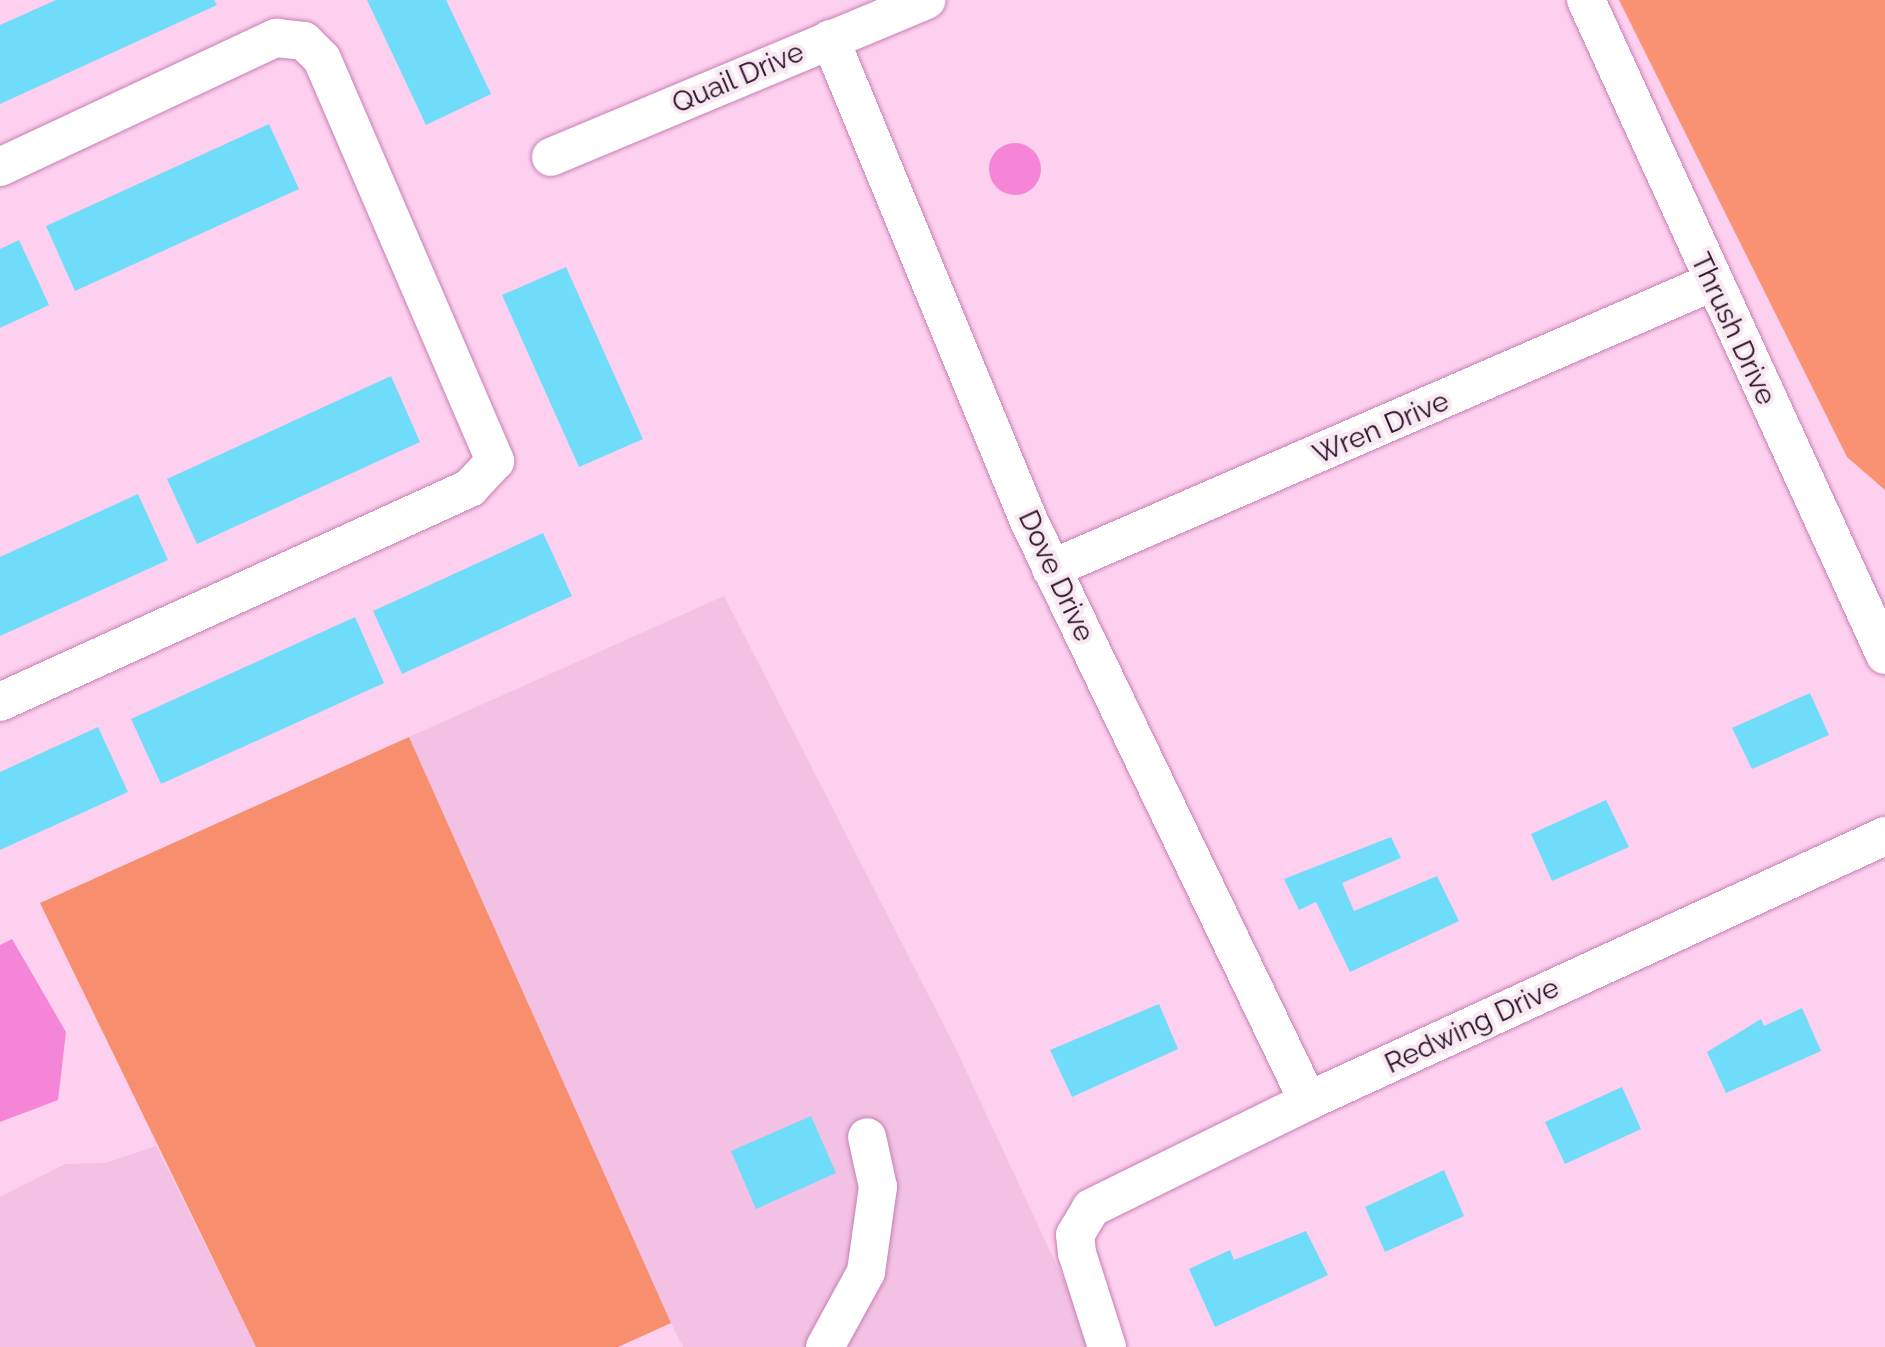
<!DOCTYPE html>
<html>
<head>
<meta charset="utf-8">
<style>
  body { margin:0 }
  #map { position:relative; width:1885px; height:1347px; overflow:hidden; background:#fed0ef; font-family:Raleway,sans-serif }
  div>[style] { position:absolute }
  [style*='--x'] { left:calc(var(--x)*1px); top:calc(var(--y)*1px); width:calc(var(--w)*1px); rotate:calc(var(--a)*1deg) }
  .built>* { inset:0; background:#f3c1e3 }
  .green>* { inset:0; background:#f78e6d }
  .forest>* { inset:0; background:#f99272 }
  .water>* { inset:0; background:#f485d7 }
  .round { border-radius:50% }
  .building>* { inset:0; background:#6fdcfa }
  .roads { filter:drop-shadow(0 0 2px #c680b2) drop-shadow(0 0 2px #c680b2) }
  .minor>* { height:38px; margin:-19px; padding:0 19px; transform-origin:19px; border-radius:19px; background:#fff }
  span { translate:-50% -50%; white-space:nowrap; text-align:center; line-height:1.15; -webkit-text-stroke:8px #f7e8f2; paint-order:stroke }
  .street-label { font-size:28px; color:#270c20 }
</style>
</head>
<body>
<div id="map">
  <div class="built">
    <div style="clip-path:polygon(724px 596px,954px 1045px,1071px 1296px,1087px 1347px,683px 1347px,671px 1323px,409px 737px)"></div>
    <div style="clip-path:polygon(156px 1146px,256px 1347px,0 1347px,0 1197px,65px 1164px,105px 1163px)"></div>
  </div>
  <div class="green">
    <div style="clip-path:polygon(409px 737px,671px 1323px,618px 1347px,256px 1347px,40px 903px)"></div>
  </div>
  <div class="forest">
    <div style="clip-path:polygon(1619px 0,1885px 0,1885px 490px,1847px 457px)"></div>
  </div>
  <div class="water">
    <div class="round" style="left:989px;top:143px;width:52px;height:52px"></div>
    <div style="clip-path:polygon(12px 939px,66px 1032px,58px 1100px,0 1122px,0 945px)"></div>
  </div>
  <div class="building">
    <div style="clip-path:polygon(56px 0,214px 0,217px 5px,0 104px,0 25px)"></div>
    <div style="clip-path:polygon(367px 0,446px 0,491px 94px,426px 125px)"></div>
    <div style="clip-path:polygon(269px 124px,299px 189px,75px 291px,46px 226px)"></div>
    <div style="clip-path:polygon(19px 240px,49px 305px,0 328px,0 249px)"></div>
    <div style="clip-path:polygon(566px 267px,643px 439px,579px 467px,502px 295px)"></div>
    <div style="clip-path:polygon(391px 376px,420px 442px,197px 544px,167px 479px)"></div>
    <div style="clip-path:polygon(138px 494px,168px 560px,0 636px,0 557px)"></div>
    <div style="clip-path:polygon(543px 533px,572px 596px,402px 674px,373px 611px)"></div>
    <div style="clip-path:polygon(355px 617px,384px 683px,161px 784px,131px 719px)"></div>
    <div style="clip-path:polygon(1810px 693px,1829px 735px,1752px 769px,1732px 728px)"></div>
    <div style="clip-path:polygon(98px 727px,128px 792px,0 850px,0 772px)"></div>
    <div style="clip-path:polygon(1606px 800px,1629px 847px,1552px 881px,1531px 834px)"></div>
    <div style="clip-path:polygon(1391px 837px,1401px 858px,1342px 883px,1354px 911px,1437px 876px,1459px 921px,1350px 972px,1316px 902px,1299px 910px,1284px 879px)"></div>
    <div style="clip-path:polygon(1159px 1004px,1178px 1049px,1072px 1097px,1050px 1050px)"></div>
    <div style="clip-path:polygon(1802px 1008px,1821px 1051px,1726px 1093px,1707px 1052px,1761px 1019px,1764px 1026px)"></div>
    <div style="clip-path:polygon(1622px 1087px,1641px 1129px,1565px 1164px,1545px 1122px)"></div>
    <div style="clip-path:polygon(811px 1116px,836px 1173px,756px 1209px,731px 1151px)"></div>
    <div style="clip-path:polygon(1444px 1170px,1464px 1216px,1385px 1252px,1365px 1207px)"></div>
    <div style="clip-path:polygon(1306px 1231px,1328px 1275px,1215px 1327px,1189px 1269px,1230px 1250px,1234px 1260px)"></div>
  </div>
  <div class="roads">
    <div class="minor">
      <div style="--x:1586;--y:0;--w:720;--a:65.46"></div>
      <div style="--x:830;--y:39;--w:521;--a:67.57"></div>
      <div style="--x:1029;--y:521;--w:644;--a:64.31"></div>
      <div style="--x:551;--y:157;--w:407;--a:-22.7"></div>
      <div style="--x:0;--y:167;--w:305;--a:-25.1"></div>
      <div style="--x:276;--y:38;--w:28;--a:6"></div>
      <div style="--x:304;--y:41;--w:25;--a:45"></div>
      <div style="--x:322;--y:59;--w:438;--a:66.7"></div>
      <div style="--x:495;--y:461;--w:37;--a:133"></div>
      <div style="--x:470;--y:488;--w:516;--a:155.52"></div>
      <div style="--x:1051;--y:569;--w:718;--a:-23.46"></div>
      <div style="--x:825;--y:1347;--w:85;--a:-61.3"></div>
      <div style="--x:866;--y:1272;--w:86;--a:-82"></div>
      <div style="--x:878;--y:1187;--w:51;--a:-102.4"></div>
      <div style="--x:1107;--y:1347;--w:99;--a:-107.7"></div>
      <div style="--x:1077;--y:1253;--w:18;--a:-96"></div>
      <div style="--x:1075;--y:1235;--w:31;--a:-59"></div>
      <div style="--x:1091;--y:1208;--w:242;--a:-26.2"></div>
      <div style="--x:1308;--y:1101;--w:635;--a:-24.67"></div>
    </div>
  </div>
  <div class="street-label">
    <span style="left:738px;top:78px;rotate:-23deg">Quail Drive</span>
    <span style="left:1733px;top:329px;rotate:65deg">Thrush Drive</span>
    <span style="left:1381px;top:428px;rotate:-23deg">Wren Drive</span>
    <span style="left:1056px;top:576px;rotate:65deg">Dove Drive</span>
    <span style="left:1472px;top:1026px;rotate:-25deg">Redwing Drive</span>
  </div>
</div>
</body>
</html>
